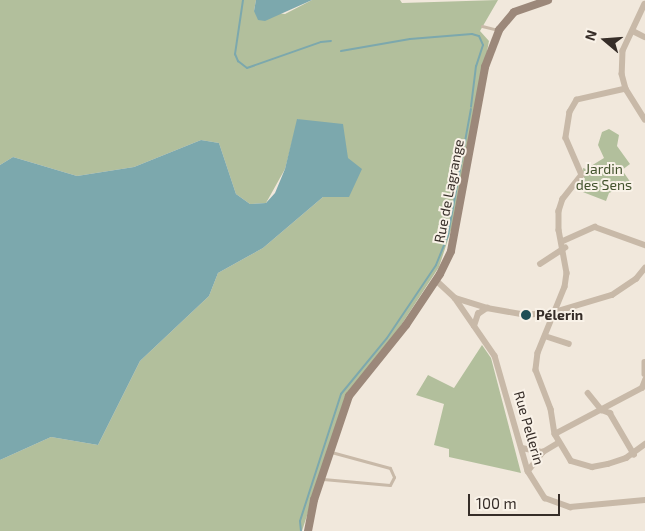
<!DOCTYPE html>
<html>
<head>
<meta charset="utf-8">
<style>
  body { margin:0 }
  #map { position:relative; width:645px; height:531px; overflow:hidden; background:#f1e8dc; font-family:"Exo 2",sans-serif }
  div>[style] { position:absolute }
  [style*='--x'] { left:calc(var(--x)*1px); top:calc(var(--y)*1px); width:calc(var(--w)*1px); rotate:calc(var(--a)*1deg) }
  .green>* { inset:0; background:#b2bf9c }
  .water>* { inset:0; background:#7ca8ad }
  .stream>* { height:2px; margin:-1px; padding:0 1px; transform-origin:1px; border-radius:1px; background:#7ca8ad }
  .lane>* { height:3px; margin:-1.5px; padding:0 1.5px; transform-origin:1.5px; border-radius:1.5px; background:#c8b9a8 }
  .street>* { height:5.5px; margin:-2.75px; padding:0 2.75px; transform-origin:2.75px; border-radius:2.75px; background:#c8b9a8 }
  .secondary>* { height:8px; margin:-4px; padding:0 4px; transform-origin:4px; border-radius:4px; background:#9c887a }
  .dots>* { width:14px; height:14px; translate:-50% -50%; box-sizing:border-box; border:2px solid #f9f2e8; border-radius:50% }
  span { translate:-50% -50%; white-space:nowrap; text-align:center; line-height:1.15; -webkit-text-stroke:4px #f9f2e8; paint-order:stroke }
  .park-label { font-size:14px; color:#43532d }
  .street-label { font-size:14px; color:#362d28 }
  .poi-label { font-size:14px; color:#362d28; font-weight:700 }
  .left { translate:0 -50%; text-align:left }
  .north { position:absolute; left:580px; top:15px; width:50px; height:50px; -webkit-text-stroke:4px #f9f2e8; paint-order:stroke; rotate:288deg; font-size:14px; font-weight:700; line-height:20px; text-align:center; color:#362d28 }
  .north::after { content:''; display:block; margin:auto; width:18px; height:22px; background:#362d28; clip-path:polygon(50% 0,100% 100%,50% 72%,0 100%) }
  .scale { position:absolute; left:468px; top:494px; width:92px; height:22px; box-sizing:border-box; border:2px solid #362d28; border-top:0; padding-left:6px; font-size:15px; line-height:18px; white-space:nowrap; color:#362d28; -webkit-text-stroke:4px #f9f2e8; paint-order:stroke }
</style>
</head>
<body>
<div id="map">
  <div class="green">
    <div style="clip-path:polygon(0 0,256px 0,254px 11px,285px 14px,312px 0,400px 0,402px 3px,498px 0,480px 31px,489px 41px,456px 215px,439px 267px,394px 336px,346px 395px,302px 531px,0 531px,0 460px,51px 437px,98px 445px,140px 361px,209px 296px,218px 273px,263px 248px,323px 197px,349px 197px,298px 119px,285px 169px,266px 203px,250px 204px,236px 194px,219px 143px,201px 140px,134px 167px,77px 176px,13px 157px,0 165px)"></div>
    <div style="clip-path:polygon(609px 129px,619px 135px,617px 146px,630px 164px,622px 170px,631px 183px,609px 193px,606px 201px,575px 189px,584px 180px,583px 168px,586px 169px,604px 158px,598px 145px,602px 132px)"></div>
    <div style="clip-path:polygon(482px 345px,491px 358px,521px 473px,449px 457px,449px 449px,434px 445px,444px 404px,416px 395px,428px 375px,454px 388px)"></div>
  </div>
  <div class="water">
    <div style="clip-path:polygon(256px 0,312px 0,265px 21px,258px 20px,254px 11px)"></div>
    <div style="clip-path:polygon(297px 119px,343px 124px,348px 158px,362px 169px,349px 197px,323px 197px,263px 248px,218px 273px,209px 296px,140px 361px,98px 445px,51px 437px,0 460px,0 165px,13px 157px,77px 176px,134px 167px,201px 140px,219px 143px,236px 194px,250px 204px,266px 203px,275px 193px,285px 169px)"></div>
  </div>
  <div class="stream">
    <div style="--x:243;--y:0;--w:55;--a:98.4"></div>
    <div style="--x:235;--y:54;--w:8;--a:67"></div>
    <div style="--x:238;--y:61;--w:11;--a:38"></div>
    <div style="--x:247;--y:68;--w:78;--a:-19.4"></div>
    <div style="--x:321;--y:42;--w:10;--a:-6"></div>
    <div style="--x:341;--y:51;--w:70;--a:-9.9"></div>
    <div style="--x:410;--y:39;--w:62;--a:-4.6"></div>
    <div style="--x:472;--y:34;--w:7;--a:16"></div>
    <div style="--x:479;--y:36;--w:10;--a:66"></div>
    <div style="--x:483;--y:45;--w:22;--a:108"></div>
    <div style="--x:476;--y:66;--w:41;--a:97"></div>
    <div style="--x:301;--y:531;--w:10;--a:-96"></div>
    <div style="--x:300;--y:521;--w:133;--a:-72.1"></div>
    <div style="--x:341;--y:394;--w:72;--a:-50.6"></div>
    <div style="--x:387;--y:338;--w:88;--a:-56.1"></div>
    <div style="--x:436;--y:265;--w:32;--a:-68"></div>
    <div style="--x:448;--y:235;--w:128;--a:-79.7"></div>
  </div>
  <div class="lane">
    <div style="--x:482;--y:26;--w:16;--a:14"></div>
    <div style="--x:323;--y:479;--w:67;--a:5.1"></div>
    <div style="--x:390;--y:485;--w:9;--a:-63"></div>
    <div style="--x:394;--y:477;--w:10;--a:-114"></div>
    <div style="--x:390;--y:468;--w:61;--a:-164.8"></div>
  </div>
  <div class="street">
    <div style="--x:645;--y:4;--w:52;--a:115.1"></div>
    <div style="--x:623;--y:51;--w:23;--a:92"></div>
    <div style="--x:622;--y:74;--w:16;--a:75"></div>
    <div style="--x:626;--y:89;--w:36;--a:58"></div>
    <div style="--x:633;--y:31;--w:13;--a:27"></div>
    <div style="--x:626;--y:89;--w:50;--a:167.3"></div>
    <div style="--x:577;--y:100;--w:14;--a:120"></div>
    <div style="--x:570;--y:112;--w:26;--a:99"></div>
    <div style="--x:566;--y:138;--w:40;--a:66.6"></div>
    <div style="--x:582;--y:175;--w:31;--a:128"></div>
    <div style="--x:563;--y:199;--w:13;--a:108"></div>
    <div style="--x:559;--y:211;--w:19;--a:90"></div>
    <div style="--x:559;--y:230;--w:44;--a:79.5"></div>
    <div style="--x:567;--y:273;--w:14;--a:98"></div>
    <div style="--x:565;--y:287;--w:71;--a:112.2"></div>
    <div style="--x:538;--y:353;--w:17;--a:97"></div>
    <div style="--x:536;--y:370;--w:42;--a:69"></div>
    <div style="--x:551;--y:409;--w:25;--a:81"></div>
    <div style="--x:555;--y:434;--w:31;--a:59"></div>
    <div style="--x:571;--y:461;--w:22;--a:16"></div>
    <div style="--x:592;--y:467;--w:16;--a:-11"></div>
    <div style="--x:608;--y:464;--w:19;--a:-18"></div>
    <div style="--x:626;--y:458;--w:24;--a:-36"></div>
    <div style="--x:563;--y:241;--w:35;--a:-24"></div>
    <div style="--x:595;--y:227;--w:53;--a:19.8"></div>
    <div style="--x:540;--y:264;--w:30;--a:-33"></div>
    <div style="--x:436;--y:280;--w:26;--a:43"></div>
    <div style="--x:455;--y:298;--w:70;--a:55.4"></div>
    <div style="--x:495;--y:356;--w:120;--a:74"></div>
    <div style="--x:528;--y:471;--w:32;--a:58"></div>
    <div style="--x:545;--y:498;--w:27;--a:20"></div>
    <div style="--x:570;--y:507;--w:75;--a:-5.3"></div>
    <div style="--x:455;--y:298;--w:34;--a:17"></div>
    <div style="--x:487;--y:308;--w:40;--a:10"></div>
    <div style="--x:526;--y:315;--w:29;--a:-6"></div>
    <div style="--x:555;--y:312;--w:59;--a:-16.6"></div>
    <div style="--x:612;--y:295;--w:29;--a:-34"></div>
    <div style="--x:636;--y:279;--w:14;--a:-51"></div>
    <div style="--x:474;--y:326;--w:13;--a:-72"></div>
    <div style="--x:478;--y:314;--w:11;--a:-34"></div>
    <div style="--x:545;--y:336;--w:25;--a:18"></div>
    <div style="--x:645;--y:362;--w:12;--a:90"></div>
    <div style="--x:588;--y:393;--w:22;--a:51"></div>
    <div style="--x:602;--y:410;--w:9;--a:21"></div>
    <div style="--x:610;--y:413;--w:48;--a:59.7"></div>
    <div style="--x:555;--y:434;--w:98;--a:-27.9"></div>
    <div style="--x:642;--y:388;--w:9;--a:-69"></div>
    <div style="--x:522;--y:448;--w:21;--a:11"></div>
    <div style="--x:528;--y:471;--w:24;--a:-52"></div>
    <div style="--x:543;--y:452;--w:17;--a:-31"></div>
  </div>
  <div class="secondary">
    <div style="--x:308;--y:531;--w:32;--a:-79"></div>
    <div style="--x:314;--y:500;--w:110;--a:-71.4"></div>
    <div style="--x:349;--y:396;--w:91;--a:-51.2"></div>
    <div style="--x:406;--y:325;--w:61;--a:-56.3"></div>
    <div style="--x:440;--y:274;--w:25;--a:-64"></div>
    <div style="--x:451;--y:251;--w:187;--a:-79.5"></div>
    <div style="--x:485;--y:67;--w:40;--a:-69"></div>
    <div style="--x:499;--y:30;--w:23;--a:-50"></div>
    <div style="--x:514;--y:12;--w:36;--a:-19"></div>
  </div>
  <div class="dots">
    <div style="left:526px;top:315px;background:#1f4f55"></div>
  </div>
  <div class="park-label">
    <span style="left:604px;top:177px">Jardin<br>des Sens</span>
  </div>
  <div class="street-label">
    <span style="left:449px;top:191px;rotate:-79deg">Rue de Lagrange</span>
    <span style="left:529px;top:428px;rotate:74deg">Rue Pellerin</span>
  </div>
  <div class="poi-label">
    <span class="left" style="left:536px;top:315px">Pélerin</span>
  </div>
  <div class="north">N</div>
  <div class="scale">100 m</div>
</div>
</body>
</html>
